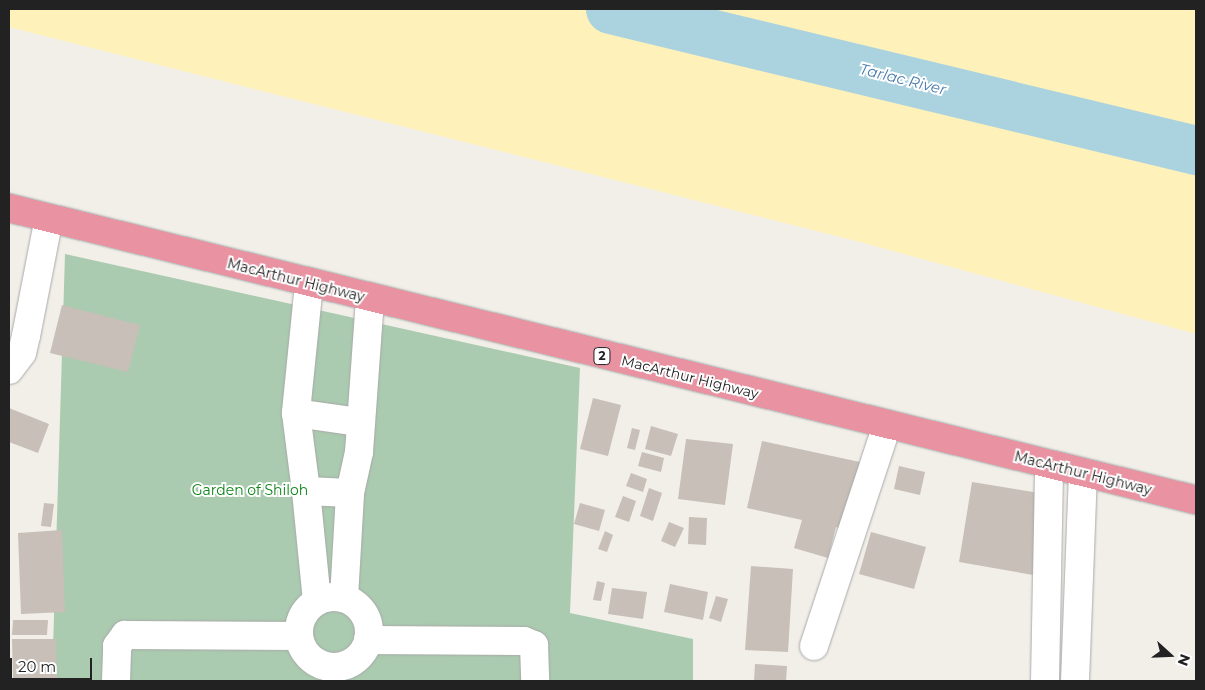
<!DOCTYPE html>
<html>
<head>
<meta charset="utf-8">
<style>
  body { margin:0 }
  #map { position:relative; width:1205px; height:690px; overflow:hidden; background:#f2efe9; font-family:Montserrat,sans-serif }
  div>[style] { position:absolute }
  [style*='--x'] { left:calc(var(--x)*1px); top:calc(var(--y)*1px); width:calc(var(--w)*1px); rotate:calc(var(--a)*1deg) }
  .sand>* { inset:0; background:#fff1ba }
  .cemetery>* { inset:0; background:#aacbaf }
  .river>* { height:49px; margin:-24.5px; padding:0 24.5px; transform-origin:24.5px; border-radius:24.5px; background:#aad3df }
  .building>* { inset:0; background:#c7bfb8 }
  .roads { filter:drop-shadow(0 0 1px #a9a9a9) drop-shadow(0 0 1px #a9a9a9) }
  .minor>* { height:28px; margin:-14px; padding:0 14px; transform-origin:14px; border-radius:14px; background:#fff }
  .minor>.ring { margin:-14px; padding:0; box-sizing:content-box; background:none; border:28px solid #fff; border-radius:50% }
  .highway>* { height:28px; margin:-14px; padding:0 14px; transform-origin:14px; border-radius:14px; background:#e892a2 }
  span { translate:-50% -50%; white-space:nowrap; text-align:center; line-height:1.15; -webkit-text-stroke:4px #fff; paint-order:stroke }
  .shield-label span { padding:1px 4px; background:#fff; border:1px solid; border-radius:4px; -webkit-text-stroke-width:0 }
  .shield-label { font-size:12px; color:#222; font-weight:700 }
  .street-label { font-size:14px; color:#222 }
  .park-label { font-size:14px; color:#0c8416 }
  .water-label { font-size:15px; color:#4a7aab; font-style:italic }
  .frame { position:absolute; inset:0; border:10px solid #222; pointer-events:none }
  .north { position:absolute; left:1145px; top:630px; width:50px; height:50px; -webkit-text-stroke:4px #fff; paint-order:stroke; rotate:110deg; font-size:14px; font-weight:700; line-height:20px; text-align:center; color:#222 }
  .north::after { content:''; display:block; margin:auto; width:18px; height:22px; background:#222; clip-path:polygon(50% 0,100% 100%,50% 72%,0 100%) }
  .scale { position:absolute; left:10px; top:658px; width:82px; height:22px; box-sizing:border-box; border:2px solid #222; border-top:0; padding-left:6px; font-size:15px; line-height:18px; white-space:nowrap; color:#222; -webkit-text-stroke:4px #fff; paint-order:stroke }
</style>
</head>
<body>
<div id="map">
  <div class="sand">
    <div style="clip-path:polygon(9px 9px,1196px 9px,1196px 334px,860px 242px,9px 27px)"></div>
  </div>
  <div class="cemetery">
    <div style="clip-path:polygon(65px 254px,580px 368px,570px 613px,693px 639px,693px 681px,52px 681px)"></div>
  </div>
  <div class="river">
    <div style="--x:610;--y:9;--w:603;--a:13.53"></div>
  </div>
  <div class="building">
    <div style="clip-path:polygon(62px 305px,140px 325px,128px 372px,50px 353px)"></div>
    <div style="clip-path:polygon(593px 398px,621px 405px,608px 456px,580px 449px)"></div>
    <div style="clip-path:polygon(9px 408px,49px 424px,38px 453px,9px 442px)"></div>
    <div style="clip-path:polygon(651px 426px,678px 434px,671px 456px,645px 449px)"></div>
    <div style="clip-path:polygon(632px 428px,640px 430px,635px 450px,627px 448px)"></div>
    <div style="clip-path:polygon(686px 439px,733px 444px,725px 505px,678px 499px)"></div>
    <div style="clip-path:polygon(762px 441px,860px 462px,845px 529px,836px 527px,828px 558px,794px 548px,802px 520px,747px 508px)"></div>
    <div style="clip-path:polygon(642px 452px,664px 458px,661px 472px,638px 466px)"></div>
    <div style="clip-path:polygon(899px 466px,925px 472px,920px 495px,894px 489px)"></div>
    <div style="clip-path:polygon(631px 473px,647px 479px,643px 492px,626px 486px)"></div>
    <div style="clip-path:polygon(972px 482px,1046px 494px,1033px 575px,959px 562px)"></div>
    <div style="clip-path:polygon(649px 488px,662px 493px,653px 521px,640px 516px)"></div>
    <div style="clip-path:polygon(623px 496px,636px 501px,629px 522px,615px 517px)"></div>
    <div style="clip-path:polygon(44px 503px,54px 504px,51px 527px,41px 526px)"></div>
    <div style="clip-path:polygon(580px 503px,605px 510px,599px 531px,574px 524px)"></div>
    <div style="clip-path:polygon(689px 517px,707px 518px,706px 545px,688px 544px)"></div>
    <div style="clip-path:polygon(669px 522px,684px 528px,675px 547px,661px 541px)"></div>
    <div style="clip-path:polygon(62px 530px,65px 612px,21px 614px,18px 533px)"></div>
    <div style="clip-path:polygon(605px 531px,613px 535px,607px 552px,598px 549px)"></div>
    <div style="clip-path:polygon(871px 532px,926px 547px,914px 589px,859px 574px)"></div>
    <div style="clip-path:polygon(751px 566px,793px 569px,788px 652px,745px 650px)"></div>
    <div style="clip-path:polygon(597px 581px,605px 583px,601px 601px,593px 600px)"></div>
    <div style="clip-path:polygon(670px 584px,708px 592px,703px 620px,664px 612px)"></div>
    <div style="clip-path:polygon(612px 588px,647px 592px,643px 619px,608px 614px)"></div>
    <div style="clip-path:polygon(716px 596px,728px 599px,721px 622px,709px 618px)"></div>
    <div style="clip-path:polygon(13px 620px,48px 620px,47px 635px,12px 635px)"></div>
    <div style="clip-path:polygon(12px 639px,56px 639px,57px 681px,13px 681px)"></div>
    <div style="clip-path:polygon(755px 664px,787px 666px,786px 681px,754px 681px)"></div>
  </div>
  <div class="roads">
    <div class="minor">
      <div style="--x:309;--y:284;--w:130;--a:95.8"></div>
      <div style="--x:296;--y:413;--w:79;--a:82.7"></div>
      <div style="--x:306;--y:491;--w:44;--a:2.6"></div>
      <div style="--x:350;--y:493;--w:42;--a:-77.6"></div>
      <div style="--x:359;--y:452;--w:153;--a:-85.9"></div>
      <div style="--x:9;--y:370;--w:21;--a:-53"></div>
      <div style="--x:22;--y:353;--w:17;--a:-77"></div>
      <div style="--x:26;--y:336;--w:120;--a:-79"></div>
      <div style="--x:296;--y:413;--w:64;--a:8.1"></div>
      <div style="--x:306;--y:491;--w:111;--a:84.3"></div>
      <div class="ring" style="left:299px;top:597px;width:42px;height:42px"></div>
      <div style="--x:344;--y:598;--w:105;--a:-86.7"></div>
      <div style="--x:368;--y:640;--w:156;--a:0.4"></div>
      <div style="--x:524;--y:641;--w:11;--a:22"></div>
      <div style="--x:534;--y:645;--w:36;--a:88"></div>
      <div style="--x:814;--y:646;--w:233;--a:-71.7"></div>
      <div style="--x:116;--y:681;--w:35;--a:-88"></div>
      <div style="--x:117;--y:646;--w:14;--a:-54"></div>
      <div style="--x:125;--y:635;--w:173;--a:0.3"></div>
      <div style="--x:1045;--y:681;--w:216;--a:-88.9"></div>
      <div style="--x:1075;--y:681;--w:208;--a:-87.8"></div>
    </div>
    <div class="highway">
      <div style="--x:9;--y:208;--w:1222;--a:13.82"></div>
    </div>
  </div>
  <div class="shield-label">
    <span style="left:602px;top:356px">2</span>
  </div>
  <div class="street-label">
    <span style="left:296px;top:280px;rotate:14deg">MacArthur Highway</span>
    <span style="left:690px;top:377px;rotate:14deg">MacArthur Highway</span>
    <span style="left:1083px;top:473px;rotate:14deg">MacArthur Highway</span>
  </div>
  <div class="park-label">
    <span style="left:250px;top:490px">Garden of Shiloh</span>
  </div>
  <div class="water-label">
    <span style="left:903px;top:79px;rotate:14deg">Tarlac River</span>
  </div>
  <div class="frame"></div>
  <div class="north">N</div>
  <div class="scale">20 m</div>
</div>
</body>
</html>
